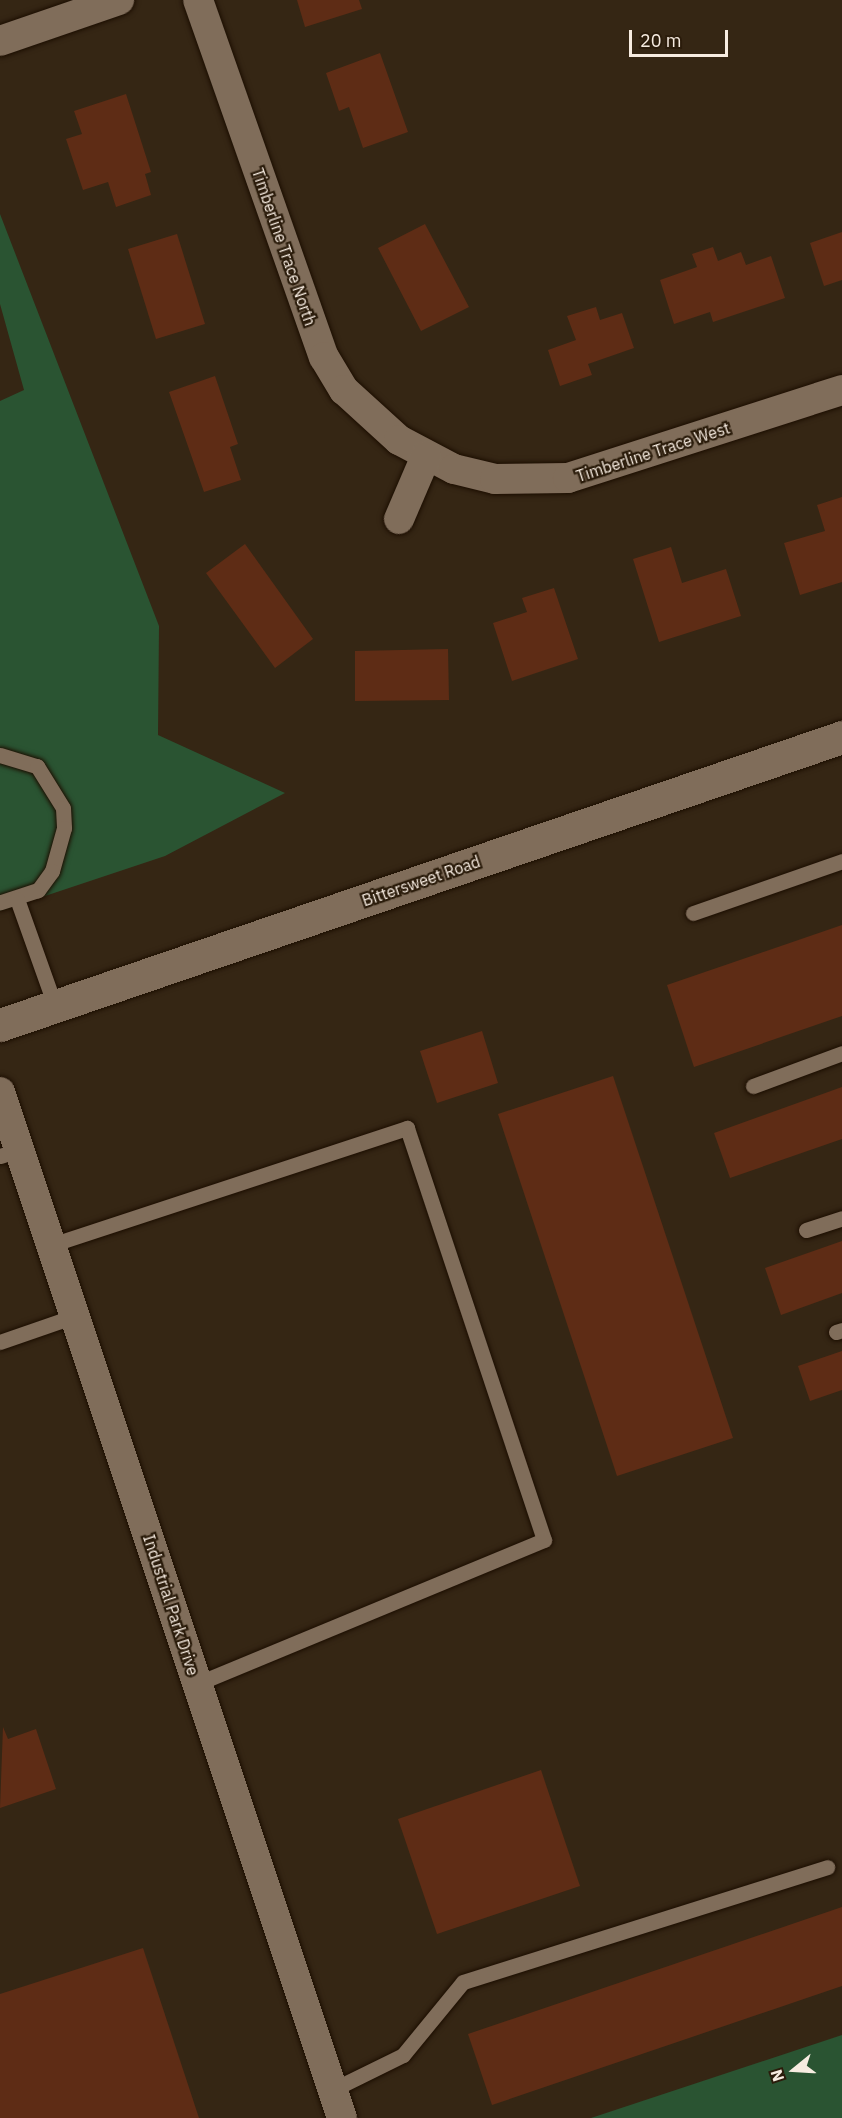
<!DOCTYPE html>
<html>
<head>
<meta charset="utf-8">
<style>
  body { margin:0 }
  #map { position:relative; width:842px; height:2118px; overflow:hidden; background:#352614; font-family:"IBM Plex Sans",sans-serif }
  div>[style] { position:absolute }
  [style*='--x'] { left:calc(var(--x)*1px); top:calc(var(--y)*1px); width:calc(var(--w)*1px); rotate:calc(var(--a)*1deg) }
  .green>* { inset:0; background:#2a5432 }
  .building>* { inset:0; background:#5e2c15 }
  .roads { filter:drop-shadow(0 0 2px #1c0e01) drop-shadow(0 0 2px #1c0e01) }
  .lane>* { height:15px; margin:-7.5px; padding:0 7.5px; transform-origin:7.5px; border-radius:7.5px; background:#806d5a }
  .street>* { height:30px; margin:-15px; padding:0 15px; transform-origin:15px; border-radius:15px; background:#806d5a }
  .secondary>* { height:33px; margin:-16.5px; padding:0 16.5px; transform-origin:16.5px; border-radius:16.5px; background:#806d5a }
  span { translate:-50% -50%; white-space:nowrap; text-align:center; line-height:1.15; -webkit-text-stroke:4.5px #2b1c0b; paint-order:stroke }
  .street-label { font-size:16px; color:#f7ece1 }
  .north { position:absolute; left:764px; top:2040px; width:60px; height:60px; -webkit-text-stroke:4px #2b1c0b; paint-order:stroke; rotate:252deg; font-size:16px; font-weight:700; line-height:24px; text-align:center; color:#f7ece1 }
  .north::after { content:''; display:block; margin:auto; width:21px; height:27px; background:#f7ece1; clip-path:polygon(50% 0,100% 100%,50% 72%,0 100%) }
  .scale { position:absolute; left:629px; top:30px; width:99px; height:27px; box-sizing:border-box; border:3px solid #f7ece1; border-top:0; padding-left:8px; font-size:18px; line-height:21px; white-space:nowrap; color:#f7ece1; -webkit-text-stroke:4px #2b1c0b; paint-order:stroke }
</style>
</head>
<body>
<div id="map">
  <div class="green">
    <div style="clip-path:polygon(0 214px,159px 626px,158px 735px,285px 793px,165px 856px,0 911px,0 401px,24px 390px,0 304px)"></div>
    <div style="clip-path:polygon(842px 2035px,842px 2118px,591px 2118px)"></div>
  </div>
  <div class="building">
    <div style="clip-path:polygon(297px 0,359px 0,362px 9px,305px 27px)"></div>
    <div style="clip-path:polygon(380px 53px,408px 132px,363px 148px,349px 107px,339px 111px,326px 73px)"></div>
    <div style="clip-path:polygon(126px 94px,151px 172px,145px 174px,151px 195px,116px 207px,108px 182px,83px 190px,66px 139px,82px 134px,74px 111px)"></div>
    <div style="clip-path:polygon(425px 224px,469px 307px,421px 331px,378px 248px)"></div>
    <div style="clip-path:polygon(842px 232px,842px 280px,824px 286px,810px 243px)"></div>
    <div style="clip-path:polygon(177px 234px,205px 324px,156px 339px,128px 249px)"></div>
    <div style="clip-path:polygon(713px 247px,718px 261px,741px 252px,746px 265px,771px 256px,785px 298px,713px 322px,710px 312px,674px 324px,660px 280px,697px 267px,692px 254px)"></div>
    <div style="clip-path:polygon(596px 307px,600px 320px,622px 313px,634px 348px,588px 364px,592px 375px,560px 386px,548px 350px,576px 340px,567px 316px)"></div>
    <div style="clip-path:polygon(215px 376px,238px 444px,230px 447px,241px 480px,204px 492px,169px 392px)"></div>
    <div style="clip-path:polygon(842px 497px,842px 582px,800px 595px,784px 543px,825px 531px,817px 505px)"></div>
    <div style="clip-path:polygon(245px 544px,313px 639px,275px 668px,206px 573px)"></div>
    <div style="clip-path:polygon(671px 547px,682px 583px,726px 569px,741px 616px,659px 642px,633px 559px)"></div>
    <div style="clip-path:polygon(554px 588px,578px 659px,512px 681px,493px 623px,527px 612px,522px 598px)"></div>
    <div style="clip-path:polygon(448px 649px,449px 700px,355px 701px,355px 651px)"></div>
    <div style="clip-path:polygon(842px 925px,842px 1016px,694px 1067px,667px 985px)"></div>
    <div style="clip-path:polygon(482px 1031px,498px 1083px,437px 1103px,420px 1051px)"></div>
    <div style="clip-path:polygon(613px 1076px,733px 1438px,617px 1476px,498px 1114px)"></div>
    <div style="clip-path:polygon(842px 1087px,842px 1139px,730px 1178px,714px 1133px)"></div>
    <div style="clip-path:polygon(842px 1241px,842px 1293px,781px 1315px,765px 1268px)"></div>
    <div style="clip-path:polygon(842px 1351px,842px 1390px,810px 1401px,798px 1366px)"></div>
    <div style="clip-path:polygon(3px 1727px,8px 1739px,36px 1729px,56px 1789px,0 1808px)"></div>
    <div style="clip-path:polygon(541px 1770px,580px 1886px,437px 1934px,398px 1819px)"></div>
    <div style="clip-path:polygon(842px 1907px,842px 1986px,492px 2105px,468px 2034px)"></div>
    <div style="clip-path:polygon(143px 1948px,199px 2118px,0 2118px,0 1994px)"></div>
  </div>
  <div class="roads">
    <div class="lane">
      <div style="--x:0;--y:755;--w:39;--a:17"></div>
      <div style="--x:37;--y:766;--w:49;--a:58.2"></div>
      <div style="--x:63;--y:808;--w:20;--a:87"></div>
      <div style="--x:64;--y:828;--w:45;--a:105.6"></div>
      <div style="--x:52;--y:871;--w:24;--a:126"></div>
      <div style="--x:38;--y:890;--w:40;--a:162"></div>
      <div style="--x:17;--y:899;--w:114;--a:70.4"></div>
      <div style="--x:693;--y:913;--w:158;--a:-19.2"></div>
      <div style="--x:753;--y:1086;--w:95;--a:-20.3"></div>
      <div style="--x:0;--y:1156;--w:20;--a:-18"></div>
      <div style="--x:806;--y:1230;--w:38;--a:-18"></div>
      <div style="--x:51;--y:1245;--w:375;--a:-18.2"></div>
      <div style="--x:407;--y:1128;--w:434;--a:71.6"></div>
      <div style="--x:544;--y:1540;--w:376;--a:157.5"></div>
      <div style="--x:836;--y:1332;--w:6;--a:-18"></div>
      <div style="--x:0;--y:1342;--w:79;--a:-19.1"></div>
      <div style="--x:332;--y:2090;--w:79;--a:-26.2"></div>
      <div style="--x:403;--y:2055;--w:94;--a:-50.6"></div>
      <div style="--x:463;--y:1982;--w:382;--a:-17.5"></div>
    </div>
    <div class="street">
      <div style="--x:198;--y:0;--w:379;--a:70.6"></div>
      <div style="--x:324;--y:357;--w:39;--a:59"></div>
      <div style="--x:344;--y:390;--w:74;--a:42.3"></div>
      <div style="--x:399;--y:440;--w:62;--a:27.8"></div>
      <div style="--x:454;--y:469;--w:42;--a:13.7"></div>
      <div style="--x:495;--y:479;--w:73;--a:-0.8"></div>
      <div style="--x:568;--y:478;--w:288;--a:-17.8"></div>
      <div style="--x:0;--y:41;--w:126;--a:-19"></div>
      <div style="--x:399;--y:519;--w:69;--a:-66.8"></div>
      <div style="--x:0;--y:1092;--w:1081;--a:71.57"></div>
    </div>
    <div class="secondary">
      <div style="--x:0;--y:1025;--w:890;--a:-18.88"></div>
    </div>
  </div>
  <div class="street-label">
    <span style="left:284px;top:247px;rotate:71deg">Timberline Trace North</span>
    <span style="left:653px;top:452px;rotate:-18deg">Timberline Trace West</span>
    <span style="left:421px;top:881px;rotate:-19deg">Bittersweet Road</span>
    <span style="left:171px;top:1605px;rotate:72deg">Industrial Park Drive</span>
  </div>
  <div class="north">N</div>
  <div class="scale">20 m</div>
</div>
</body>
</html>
